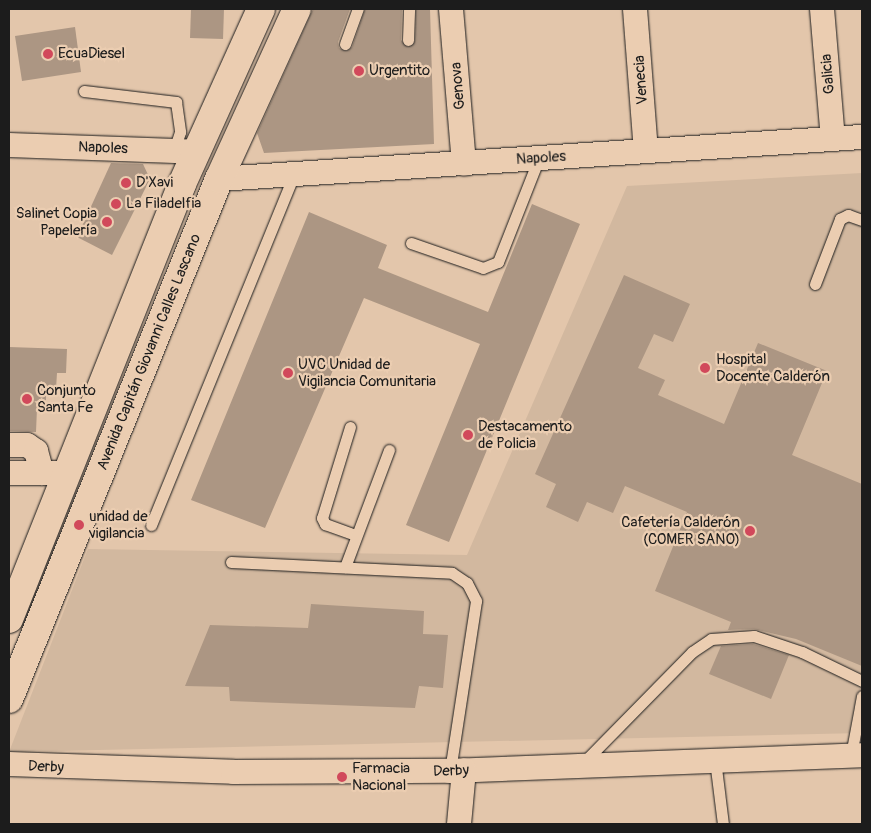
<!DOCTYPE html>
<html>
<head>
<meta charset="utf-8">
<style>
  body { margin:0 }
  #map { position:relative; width:871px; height:833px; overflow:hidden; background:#e3c6ab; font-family:Pangolin,sans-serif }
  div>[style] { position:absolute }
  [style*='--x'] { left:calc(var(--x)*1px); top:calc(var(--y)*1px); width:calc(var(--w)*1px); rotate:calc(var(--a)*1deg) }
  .built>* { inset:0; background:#d2b89f }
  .building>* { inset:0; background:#ac9683 }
  .roads { filter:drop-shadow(0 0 1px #1c1c1c) drop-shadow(0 0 1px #1c1c1c) }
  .lane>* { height:11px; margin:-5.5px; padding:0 5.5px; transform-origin:5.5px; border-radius:5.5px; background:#ebcdb1 }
  .street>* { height:24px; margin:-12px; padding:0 12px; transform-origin:12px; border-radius:12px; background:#ebcdb1 }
  .secondary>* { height:28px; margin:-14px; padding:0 14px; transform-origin:14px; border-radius:14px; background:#ebcdb1 }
  .dots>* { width:14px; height:14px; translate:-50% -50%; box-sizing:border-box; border:2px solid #ebcdb1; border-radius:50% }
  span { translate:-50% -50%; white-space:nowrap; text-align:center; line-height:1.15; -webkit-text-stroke:4.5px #ebcdb1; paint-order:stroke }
  .poi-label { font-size:15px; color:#1c1c1c }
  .left { translate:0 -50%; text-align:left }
  .right { translate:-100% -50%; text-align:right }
  .street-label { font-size:15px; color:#1c1c1c }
  .frame { position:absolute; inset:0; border:10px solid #1c1c1c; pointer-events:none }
</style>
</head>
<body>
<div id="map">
  <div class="built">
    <div style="clip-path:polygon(862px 173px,862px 733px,9px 752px,88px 549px,467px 555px,627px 186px)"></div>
  </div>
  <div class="building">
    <div style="clip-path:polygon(191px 9px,224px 9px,223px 39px,190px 38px)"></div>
    <div style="clip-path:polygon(313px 9px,350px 9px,338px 42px,339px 48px,346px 51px,352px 47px,365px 9px,402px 9px,401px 40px,408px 47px,415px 41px,416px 9px,430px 9px,434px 144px,264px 153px,257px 133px)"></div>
    <div style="clip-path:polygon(75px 27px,81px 72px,22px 81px,15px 36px)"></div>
    <div style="clip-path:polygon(111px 163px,143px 164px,150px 179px,112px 255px,77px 237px)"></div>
    <div style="clip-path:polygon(532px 204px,580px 224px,449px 542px,406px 525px,480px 344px,364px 298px,265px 528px,191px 500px,309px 212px,387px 245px,378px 268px,488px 312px)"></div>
    <div style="clip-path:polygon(624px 275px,690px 304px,673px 342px,654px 334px,638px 368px,665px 380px,658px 395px,724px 424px,758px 343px,827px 371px,792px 455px,862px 484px,862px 666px,796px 639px,754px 629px,728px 630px,731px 622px,655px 591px,687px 512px,625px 486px,613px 513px,587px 502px,578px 522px,546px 507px,556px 484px,535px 474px)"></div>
    <div style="clip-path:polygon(9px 347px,67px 349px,66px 373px,57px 373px,56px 389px,46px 389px,46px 408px,37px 408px,36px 432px,9px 431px)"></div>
    <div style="clip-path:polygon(311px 604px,424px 611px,423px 634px,448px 635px,443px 688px,419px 686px,415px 708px,230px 701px,229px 687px,185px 686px,210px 625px,308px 628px)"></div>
    <div style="clip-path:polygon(753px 644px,789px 655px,771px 699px,709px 674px,721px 646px)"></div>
  </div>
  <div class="roads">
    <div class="lane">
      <div style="--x:408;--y:40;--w:31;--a:-88"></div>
      <div style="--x:345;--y:44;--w:37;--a:-70"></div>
      <div style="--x:84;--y:91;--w:93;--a:6.8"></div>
      <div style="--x:176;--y:102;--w:30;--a:82"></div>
      <div style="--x:180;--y:132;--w:19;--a:108"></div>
      <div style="--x:411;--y:243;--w:76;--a:19.1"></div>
      <div style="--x:483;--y:268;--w:16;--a:-22"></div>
      <div style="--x:498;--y:262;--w:112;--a:-68.5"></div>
      <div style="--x:815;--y:284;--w:70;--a:-69"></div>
      <div style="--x:840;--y:219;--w:9;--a:-27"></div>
      <div style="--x:848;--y:215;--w:15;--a:20"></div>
      <div style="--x:350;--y:427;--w:95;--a:107.1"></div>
      <div style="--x:322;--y:518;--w:7;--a:63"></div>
      <div style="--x:325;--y:524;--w:32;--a:20"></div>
      <div style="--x:151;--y:525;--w:379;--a:-67.8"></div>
      <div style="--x:231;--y:562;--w:221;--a:2.8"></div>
      <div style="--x:452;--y:573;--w:18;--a:34"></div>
      <div style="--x:467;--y:583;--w:20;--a:63"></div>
      <div style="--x:476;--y:601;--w:172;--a:98.7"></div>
      <div style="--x:345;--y:567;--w:125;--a:-69.4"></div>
      <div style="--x:851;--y:755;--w:60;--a:-79.4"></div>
      <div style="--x:715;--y:760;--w:64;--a:82.9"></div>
      <div style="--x:582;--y:764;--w:157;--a:-45.5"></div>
      <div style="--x:692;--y:652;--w:23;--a:-34"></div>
      <div style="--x:711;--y:639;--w:43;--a:-4"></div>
      <div style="--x:754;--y:636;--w:51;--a:18.4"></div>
      <div style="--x:802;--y:652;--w:67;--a:25.8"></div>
    </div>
    <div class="street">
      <div style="--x:451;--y:9;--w:155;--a:85.2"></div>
      <div style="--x:635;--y:9;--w:142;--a:85.6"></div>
      <div style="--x:822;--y:9;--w:130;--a:85.2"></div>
      <div style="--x:9;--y:145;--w:187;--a:2.1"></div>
      <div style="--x:219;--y:179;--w:644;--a:-3.74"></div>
      <div style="--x:9;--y:445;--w:18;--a:0"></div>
      <div style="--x:27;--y:445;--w:11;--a:34"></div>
      <div style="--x:36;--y:451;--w:23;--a:75"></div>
      <div style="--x:9;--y:473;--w:59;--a:0"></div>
      <div style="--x:9;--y:764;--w:224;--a:2"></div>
      <div style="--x:233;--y:772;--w:217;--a:-0.3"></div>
      <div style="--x:450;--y:771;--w:412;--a:-2.2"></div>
      <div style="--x:459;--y:824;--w:54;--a:-84.7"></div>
    </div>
    <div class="secondary">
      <div style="--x:9;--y:619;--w:468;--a:-68.3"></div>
      <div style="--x:182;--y:184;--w:192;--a:-65.7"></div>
      <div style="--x:9;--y:699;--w:561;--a:-68.01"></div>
      <div style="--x:219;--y:179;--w:187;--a:-65.4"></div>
    </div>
  </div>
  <div class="dots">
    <div style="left:48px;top:54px;background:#d1495b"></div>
    <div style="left:359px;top:71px;background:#d1495b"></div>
    <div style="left:126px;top:183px;background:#d1495b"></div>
    <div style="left:116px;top:204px;background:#d1495b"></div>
    <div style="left:107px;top:222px;background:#d1495b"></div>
    <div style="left:705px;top:368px;background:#d1495b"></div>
    <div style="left:288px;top:373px;background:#d1495b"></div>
    <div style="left:27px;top:399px;background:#d1495b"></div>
    <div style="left:468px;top:435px;background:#d1495b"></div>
    <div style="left:79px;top:525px;background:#d1495b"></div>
    <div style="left:750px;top:531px;background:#d1495b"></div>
    <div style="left:342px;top:777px;background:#d1495b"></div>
  </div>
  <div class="poi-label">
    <span class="left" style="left:58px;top:54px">EcuaDiesel</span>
    <span class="left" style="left:369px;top:71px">Urgentito</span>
    <span class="left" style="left:136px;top:183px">D'Xavi</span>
    <span class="left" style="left:126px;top:204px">La Filadelfia</span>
    <span class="right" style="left:97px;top:222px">Salinet Copia<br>Papelería</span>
    <span class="left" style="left:716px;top:368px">Hospital<br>Docente Calderón</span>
    <span class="left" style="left:298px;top:373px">UVC Unidad de<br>Vigilancia Comunitaria</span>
    <span class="left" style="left:37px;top:399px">Conjunto<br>Santa Fe</span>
    <span class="left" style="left:478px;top:435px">Destacamento<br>de Policia</span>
    <span class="left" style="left:89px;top:525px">unidad de<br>vigilancia</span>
    <span class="right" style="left:740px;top:531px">Cafetería Calderón<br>(COMER SANO)</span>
    <span class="left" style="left:352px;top:777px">Farmacia<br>Nacional</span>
  </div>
  <div class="street-label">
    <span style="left:828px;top:74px;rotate:-95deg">Galicia</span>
    <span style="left:641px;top:80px;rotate:-94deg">Venecia</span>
    <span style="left:458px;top:86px;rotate:-95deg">Genova</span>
    <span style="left:103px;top:148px;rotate:2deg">Napoles</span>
    <span style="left:541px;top:158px;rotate:-4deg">Napoles</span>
    <span style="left:149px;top:352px;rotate:-68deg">Avenida Capitán Giovanni Calles Lascano</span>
    <span style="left:46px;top:767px;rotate:3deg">Derby</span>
    <span style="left:451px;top:771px;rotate:-2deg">Derby</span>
  </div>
  <div class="frame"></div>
</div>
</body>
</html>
